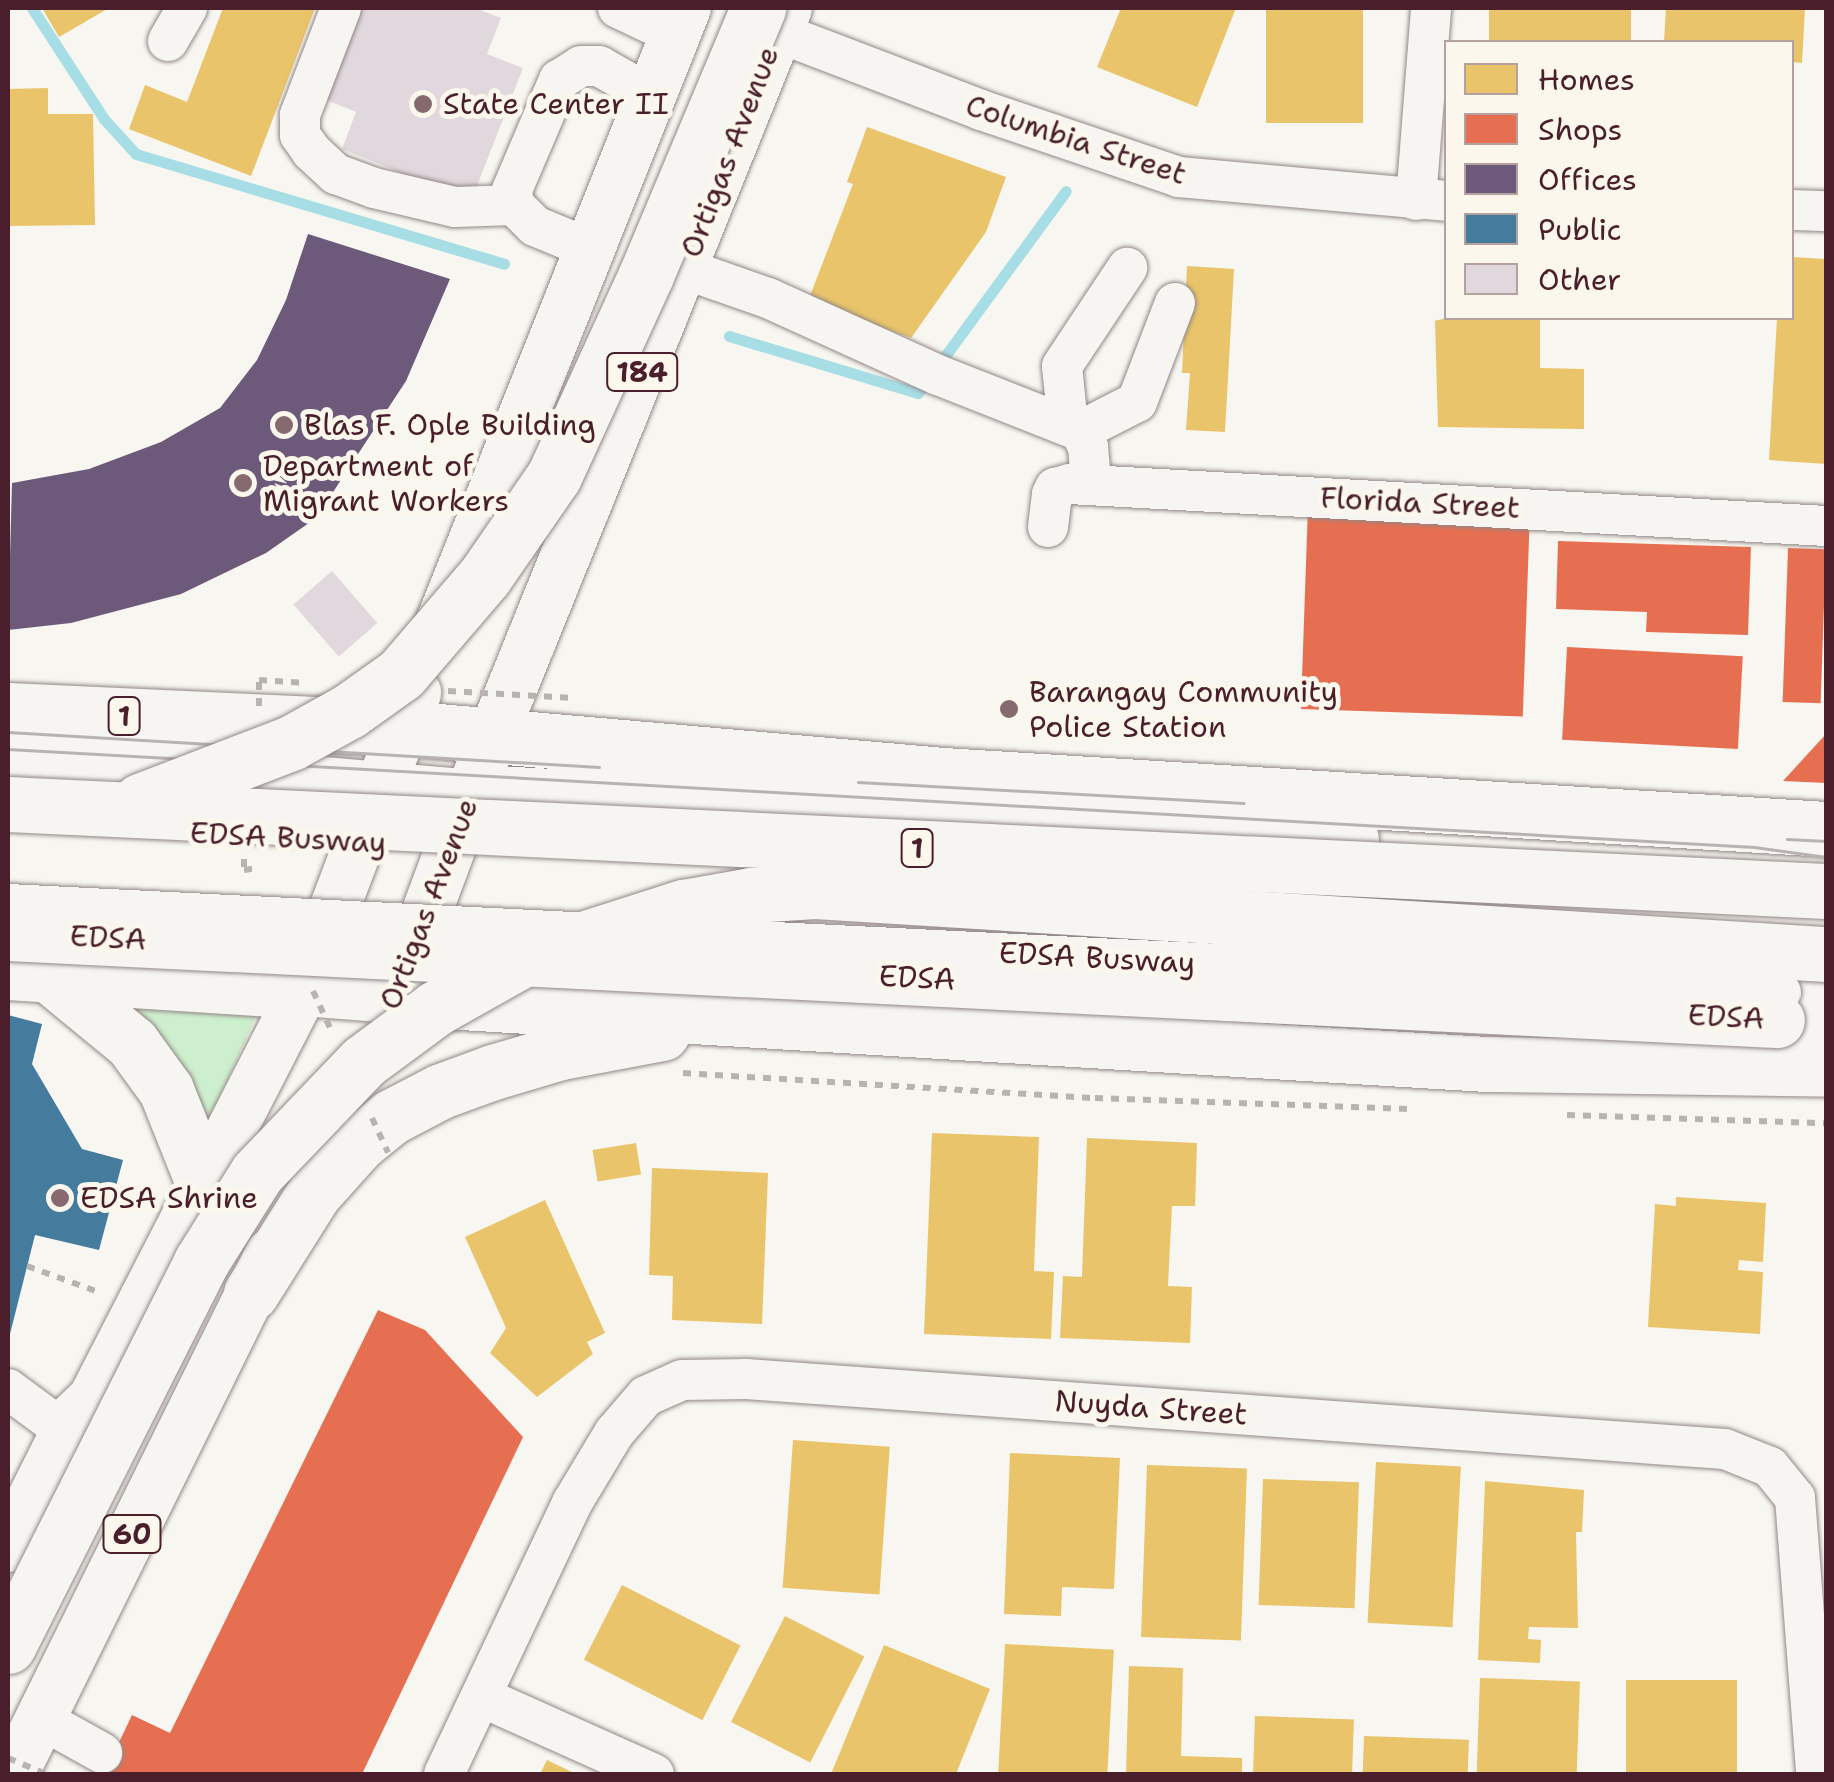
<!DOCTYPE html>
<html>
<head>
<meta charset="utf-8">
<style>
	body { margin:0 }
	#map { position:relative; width:1834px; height:1782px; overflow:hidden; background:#f8f6f0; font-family:"Shantell Sans",sans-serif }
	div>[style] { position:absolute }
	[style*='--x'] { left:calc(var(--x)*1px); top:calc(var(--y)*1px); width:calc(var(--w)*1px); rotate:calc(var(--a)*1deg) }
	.green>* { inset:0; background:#ceefcd }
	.homes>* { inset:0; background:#e9c46a; transform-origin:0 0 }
	.shops>* { inset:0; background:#e76f51; transform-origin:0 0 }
	.offices>* { inset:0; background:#6d597a }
	.public>* { inset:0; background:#457b9d }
	.stream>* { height:11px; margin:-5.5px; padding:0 5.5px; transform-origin:5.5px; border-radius:5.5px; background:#a7dee5 }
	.building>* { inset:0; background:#e1d8dd; transform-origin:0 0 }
	.path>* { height:6px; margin-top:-3px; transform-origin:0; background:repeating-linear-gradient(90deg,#b8b3b1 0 8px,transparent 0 16px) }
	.roads { filter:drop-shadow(0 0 2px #918787) drop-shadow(0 0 2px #918787) }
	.minor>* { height:40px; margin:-20px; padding:0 20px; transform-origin:20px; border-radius:20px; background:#f6f5f1 }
	.major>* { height:50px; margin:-25px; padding:0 25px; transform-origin:25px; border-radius:25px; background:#f6f5f1 }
	.highway>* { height:55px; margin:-27.5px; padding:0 27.5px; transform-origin:27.5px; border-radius:27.5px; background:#f6f5f1 }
	.tram>* { height:2.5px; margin:-1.25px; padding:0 1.25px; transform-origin:1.25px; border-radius:1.25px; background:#b8b3b1 }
	.path-bridge>* { height:6px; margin-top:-3px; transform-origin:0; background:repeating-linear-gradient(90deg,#b8b3b1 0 8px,transparent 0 16px) }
	.bridges { filter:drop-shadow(0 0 2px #918787) drop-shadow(0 0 2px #918787) }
	.minor-bridge>* { height:40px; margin:-20px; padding:0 20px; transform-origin:20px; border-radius:20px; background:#f6f5f1 }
	.highway-bridge>* { height:55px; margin:-27.5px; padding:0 27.5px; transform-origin:27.5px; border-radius:27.5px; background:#f6f5f1 }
	.dots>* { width:28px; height:28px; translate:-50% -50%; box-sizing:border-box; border:5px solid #fbf7ec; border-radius:50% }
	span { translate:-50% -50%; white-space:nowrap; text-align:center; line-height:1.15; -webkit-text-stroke:10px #fbf7ec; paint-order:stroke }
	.shield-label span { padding:2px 8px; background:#fbf7ec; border:2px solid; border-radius:8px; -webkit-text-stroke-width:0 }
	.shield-label { font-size:28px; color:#4a1f2b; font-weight:700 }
	.poi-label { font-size:30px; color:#4a1f2b }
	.left { translate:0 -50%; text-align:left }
	.street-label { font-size:30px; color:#4a1f2b }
	.frame { position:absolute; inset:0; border:10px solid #4a1f2b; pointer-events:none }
	.legend { position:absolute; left:1444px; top:40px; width:350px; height:280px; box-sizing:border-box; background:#fbf7ec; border:2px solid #b4a19f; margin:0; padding:12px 18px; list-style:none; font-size:30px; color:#4a1f2b }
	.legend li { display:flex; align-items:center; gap:20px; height:50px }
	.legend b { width:50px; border:2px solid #b4a19f }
</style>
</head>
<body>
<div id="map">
	<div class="green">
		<i style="clip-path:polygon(136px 1006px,259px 1010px,207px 1125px,151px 1028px)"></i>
	</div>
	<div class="homes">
		<i style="clip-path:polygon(42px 8px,109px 8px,59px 37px)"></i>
		<i style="clip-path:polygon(223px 8px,315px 8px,251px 176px,129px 129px,145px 85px,187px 102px)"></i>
		<i style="clip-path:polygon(1121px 8px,1236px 8px,1197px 107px,1097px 67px)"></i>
		<i style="left:1266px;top:8px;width:97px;height:115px"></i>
		<i style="left:1489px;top:8px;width:142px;height:34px"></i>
		<i style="clip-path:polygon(1666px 8px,1805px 8px,1802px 63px,1792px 62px,1792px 42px,1664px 42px)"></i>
		<i style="clip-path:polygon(48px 88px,48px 114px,93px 114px,95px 225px,8px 226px,8px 89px)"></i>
		<i style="clip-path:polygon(867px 127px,1006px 177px,986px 232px,911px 338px,808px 301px,853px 184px,847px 182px)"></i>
		<i style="clip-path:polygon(1792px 257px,1826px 259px,1826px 464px,1769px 460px,1777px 318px,1792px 318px)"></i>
		<i style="clip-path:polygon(1187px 266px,1234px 269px,1225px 432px,1186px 430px,1190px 373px,1182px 373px)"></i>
		<i style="clip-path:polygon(1446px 318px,1540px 318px,1540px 368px,1584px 369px,1584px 429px,1438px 427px,1435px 321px)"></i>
		<i style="clip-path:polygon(932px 1133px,1039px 1137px,1034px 1271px,1054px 1272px,1051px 1339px,924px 1334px)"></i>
		<i style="clip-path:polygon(1087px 1138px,1197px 1143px,1195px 1206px,1172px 1206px,1168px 1286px,1192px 1287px,1190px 1343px,1060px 1338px,1063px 1276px,1082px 1277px)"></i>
		<i style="left:636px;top:1143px;width:32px;height:44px;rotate:81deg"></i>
		<i style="clip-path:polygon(652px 1168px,768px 1173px,762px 1324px,672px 1320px,673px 1276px,649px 1275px)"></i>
		<i style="clip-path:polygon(1676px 1197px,1766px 1203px,1763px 1262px,1739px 1260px,1738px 1270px,1763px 1272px,1760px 1334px,1648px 1327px,1655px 1204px,1676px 1206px)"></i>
		<i style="clip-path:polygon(545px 1200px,605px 1333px,587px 1342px,593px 1354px,537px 1397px,490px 1353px,506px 1328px,465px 1237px)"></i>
		<i style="left:793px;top:1440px;width:97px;height:148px;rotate:4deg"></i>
		<i style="clip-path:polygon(1010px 1453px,1120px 1458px,1114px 1589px,1062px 1587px,1061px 1616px,1004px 1614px)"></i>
		<i style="left:1376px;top:1462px;width:85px;height:161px;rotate:3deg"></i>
		<i style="left:1147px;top:1465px;width:100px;height:172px;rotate:2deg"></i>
		<i style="left:1263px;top:1479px;width:96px;height:126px;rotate:2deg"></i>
		<i style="clip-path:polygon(1485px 1481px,1584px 1490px,1582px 1532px,1576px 1532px,1578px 1628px,1529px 1627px,1528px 1639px,1541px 1640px,1540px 1663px,1478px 1660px)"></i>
		<i style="left:622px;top:1585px;width:133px;height:84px;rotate:27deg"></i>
		<i style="left:785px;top:1616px;width:89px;height:119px;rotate:27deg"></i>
		<i style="left:1005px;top:1644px;width:109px;height:130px;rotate:3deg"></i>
		<i style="clip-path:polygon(884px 1645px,990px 1689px,956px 1774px,831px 1774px)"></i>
		<i style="clip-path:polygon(1129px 1666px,1183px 1668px,1181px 1756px,1242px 1758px,1242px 1774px,1126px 1774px)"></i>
		<i style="left:1480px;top:1678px;width:100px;height:96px;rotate:2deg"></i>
		<i style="left:1626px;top:1680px;width:111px;height:94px"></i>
		<i style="left:1255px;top:1716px;width:99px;height:58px;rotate:2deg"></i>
		<i style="left:1364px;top:1736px;width:105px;height:38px;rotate:2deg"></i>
		<i style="clip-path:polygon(547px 1760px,576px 1774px,540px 1774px)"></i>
	</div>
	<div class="shops">
		<i style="left:1308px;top:506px;width:222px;height:203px;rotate:2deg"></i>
		<i style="clip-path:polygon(1558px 541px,1751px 547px,1748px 635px,1646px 632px,1647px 612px,1556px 609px)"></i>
		<i style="left:1788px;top:548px;width:38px;height:154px;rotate:2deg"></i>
		<i style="left:1567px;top:647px;width:176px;height:93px;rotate:3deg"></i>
		<i style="clip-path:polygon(1826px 734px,1826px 783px,1783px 781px)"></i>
		<i style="clip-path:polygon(378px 1310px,425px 1330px,523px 1437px,362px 1774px,104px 1774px,132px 1715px,170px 1733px)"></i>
	</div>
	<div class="offices">
		<i style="clip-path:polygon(308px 234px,450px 279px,406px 381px,316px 518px,266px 553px,181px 594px,71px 623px,8px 630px,12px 483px,89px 469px,161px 442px,220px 408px,257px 360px,286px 300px)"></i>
	</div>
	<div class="public">
		<i style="clip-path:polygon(8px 1015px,42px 1024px,32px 1064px,82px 1149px,123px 1160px,99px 1250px,35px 1235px,9px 1338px)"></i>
	</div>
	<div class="stream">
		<i style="--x:32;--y:8;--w:132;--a:57"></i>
		<i style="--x:104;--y:119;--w:47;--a:47.6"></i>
		<i style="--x:136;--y:154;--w:384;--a:16.6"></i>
		<i style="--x:729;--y:336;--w:197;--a:16.8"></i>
		<i style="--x:918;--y:393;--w:250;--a:-53.8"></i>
	</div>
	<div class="building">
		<i style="clip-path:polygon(354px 8px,475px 8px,501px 18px,487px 54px,523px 68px,471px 201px,342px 149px,356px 112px,319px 97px)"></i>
		<i style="left:332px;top:571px;width:69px;height:51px;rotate:49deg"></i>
	</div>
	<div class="path">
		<i style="--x:244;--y:859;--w:11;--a:90"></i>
		<i style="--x:244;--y:870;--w:15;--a:-8"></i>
		<i style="--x:683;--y:1073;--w:413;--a:3.5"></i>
		<i style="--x:1095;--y:1098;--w:314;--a:2"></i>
		<i style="--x:1567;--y:1115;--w:259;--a:1.8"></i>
		<i style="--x:27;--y:1266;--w:79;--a:20"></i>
	</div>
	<div class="roads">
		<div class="minor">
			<i style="--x:341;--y:8;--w:115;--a:111"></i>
			<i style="--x:300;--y:115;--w:20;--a:90"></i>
			<i style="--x:300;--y:135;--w:19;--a:55"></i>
			<i style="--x:311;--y:151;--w:34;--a:43"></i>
			<i style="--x:336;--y:174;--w:40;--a:20.2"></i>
			<i style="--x:374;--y:188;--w:83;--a:13.2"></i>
			<i style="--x:455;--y:207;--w:59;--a:-1.9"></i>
			<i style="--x:618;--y:8;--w:63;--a:25.3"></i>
			<i style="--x:777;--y:32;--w:218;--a:20.9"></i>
			<i style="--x:981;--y:110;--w:209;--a:18.7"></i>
			<i style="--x:1179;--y:177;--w:268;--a:5.1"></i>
			<i style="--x:168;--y:41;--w:38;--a:-60"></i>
			<i style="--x:1416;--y:200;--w:193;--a:-85.5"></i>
			<i style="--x:1792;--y:210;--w:34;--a:2"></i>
			<i style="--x:588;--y:248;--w:57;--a:-157.5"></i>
			<i style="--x:535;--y:226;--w:30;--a:-135"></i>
			<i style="--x:514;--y:205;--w:15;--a:-98"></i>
			<i style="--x:512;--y:190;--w:120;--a:-66.9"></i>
			<i style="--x:559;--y:80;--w:26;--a:-32"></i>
			<i style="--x:581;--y:66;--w:18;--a:0"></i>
			<i style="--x:599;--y:66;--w:59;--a:29.6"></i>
			<i style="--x:685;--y:269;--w:88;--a:19.3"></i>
			<i style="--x:768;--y:298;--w:187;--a:24.4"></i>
			<i style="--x:938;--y:375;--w:153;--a:21.5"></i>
			<i style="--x:1080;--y:431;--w:18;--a:63"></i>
			<i style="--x:1088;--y:447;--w:38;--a:85"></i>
			<i style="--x:1068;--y:425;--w:59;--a:-95.8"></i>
			<i style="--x:1062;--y:366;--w:118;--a:-56.4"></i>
			<i style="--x:1080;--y:431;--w:64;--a:-27"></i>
			<i style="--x:1137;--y:402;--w:106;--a:-69"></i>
			<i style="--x:1048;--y:527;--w:33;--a:-83"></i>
			<i style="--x:1052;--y:494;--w:7;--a:-63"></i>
			<i style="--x:1055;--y:488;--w:16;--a:-15"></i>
			<i style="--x:1070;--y:484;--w:757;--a:3.18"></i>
			<i style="--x:1781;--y:992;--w:45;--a:2.5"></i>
			<i style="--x:8;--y:1389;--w:91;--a:36.5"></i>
			<i style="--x:484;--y:1698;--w:186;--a:24.1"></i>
			<i style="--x:41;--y:1719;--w:70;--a:29.1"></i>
			<i style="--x:444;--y:1774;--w:300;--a:-64.7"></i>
			<i style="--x:572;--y:1503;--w:82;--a:-59"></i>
			<i style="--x:614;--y:1433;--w:49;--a:-49.1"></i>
			<i style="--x:646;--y:1396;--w:39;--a:-24"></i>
			<i style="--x:682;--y:1380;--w:64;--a:-0.9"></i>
			<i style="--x:746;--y:1379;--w:981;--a:4.09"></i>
			<i style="--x:1725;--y:1449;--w:48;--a:21.8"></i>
			<i style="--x:1770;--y:1467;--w:40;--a:51"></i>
			<i style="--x:1795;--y:1498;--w:277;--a:85.6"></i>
		</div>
		<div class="major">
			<i style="--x:441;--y:622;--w:661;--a:-68.25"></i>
			<i style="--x:405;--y:970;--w:251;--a:-69.5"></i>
			<i style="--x:493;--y:735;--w:784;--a:-67.98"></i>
			<i style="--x:303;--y:991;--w:92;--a:4.4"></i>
			<i style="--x:8;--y:1547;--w:144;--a:-63.3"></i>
			<i style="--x:73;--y:1418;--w:28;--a:-44"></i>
			<i style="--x:93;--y:1399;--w:459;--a:-62.8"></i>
			<i style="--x:303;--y:991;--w:319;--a:-69.2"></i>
			<i style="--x:13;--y:1774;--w:580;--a:-63.7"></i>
		</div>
		<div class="highway">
			<i style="--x:8;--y:710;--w:396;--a:2.6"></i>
			<i style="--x:404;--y:728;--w:541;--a:4.98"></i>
			<i style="--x:943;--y:775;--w:885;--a:3.5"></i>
			<i style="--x:8;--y:757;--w:464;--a:4.9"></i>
			<i style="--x:470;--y:797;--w:25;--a:-9"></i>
			<i style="--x:495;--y:793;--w:857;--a:3.01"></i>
			<i style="--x:8;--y:972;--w:296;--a:3.7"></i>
			<i style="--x:48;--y:974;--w:109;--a:39.4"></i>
			<i style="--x:132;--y:1043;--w:58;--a:54.1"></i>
			<i style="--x:166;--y:1090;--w:102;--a:68.2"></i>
			<i style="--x:395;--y:998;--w:1094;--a:3.46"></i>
			<i style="--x:1487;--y:1064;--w:339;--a:0.8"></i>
			<i style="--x:1777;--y:1020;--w:49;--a:2.3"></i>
			<i style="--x:251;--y:1293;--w:118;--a:-57.8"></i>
			<i style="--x:314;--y:1193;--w:67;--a:-48"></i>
			<i style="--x:359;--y:1143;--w:41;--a:-39.1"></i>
			<i style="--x:391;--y:1117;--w:56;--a:-27.5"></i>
			<i style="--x:441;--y:1091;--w:55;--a:-20.1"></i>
			<i style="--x:493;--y:1072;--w:71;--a:-16.4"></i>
			<i style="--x:561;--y:1052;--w:103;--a:-10.7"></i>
		</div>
	</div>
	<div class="tram">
		<i style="--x:8;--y:732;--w:592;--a:3.39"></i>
		<i style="--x:8;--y:749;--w:1749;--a:3.21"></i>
		<i style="--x:1754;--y:847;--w:73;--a:7.9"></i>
		<i style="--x:858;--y:782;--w:386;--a:3.1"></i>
		<i style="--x:1787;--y:839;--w:39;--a:3"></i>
	</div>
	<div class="path-bridge">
		<i style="--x:448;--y:691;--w:125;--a:3.2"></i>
		<i style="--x:259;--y:706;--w:26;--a:-90"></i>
		<i style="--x:259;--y:680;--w:47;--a:3.7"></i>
		<i style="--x:313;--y:991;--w:43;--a:65.2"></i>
		<i style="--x:372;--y:1118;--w:38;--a:65"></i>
		<i style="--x:8;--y:1758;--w:41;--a:22.8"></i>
	</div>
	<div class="bridges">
		<div class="minor-bridge">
			<i style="--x:8;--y:904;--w:1775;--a:2.84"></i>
		</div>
		<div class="highway-bridge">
			<i style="--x:140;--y:801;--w:162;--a:-21"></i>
			<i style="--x:291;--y:743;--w:66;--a:-28.9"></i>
			<i style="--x:349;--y:711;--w:64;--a:-35.4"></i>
			<i style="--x:401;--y:674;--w:129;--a:-49.4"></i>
			<i style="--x:485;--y:576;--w:121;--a:-55.4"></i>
			<i style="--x:554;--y:476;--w:221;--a:-65.4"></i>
			<i style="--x:646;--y:275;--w:290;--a:-67.2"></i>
			<i style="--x:8;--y:804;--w:1820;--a:2.74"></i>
			<i style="--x:8;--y:933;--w:1771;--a:2.82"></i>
			<i style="--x:8;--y:1646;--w:430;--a:-63.3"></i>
			<i style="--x:201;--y:1262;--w:105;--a:-57.8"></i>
			<i style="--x:257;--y:1173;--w:153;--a:-46.3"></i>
			<i style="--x:363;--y:1062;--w:91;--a:-36.5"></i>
			<i style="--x:436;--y:1008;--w:104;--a:-29.3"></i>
			<i style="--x:527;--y:957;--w:164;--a:-17.8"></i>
			<i style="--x:683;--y:907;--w:69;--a:-10"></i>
			<i style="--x:751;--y:895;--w:64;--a:-3.6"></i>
			<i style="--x:815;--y:891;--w:1013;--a:3.57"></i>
		</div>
	</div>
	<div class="dots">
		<i style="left:423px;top:104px;background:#876a70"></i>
		<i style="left:284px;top:425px;background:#876a70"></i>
		<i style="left:243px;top:483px;background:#876a70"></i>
		<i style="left:1009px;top:709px;background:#876a70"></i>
		<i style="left:60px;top:1198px;background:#876a70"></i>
	</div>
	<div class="shield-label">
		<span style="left:642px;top:372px">184</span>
		<span style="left:124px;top:716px">1</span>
		<span style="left:917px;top:848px">1</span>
		<span style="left:132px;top:1534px">60</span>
	</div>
	<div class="poi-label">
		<span class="left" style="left:443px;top:104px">State Center II</span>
		<span class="left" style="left:304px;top:425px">Blas F. Ople Building</span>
		<span class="left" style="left:263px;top:483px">Department of<br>Migrant Workers</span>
		<span class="left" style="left:1029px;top:709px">Barangay Community<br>Police Station</span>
		<span class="left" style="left:80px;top:1198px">EDSA Shrine</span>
	</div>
	<div class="street-label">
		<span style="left:1076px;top:140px;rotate:18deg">Columbia Street</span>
		<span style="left:730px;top:152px;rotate:-69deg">Ortigas Avenue</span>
		<span style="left:1420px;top:503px;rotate:3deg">Florida Street</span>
		<span style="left:288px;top:838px;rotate:3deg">EDSA Busway</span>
		<span style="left:429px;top:904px;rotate:-69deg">Ortigas Avenue</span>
		<span style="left:108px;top:938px;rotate:3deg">EDSA</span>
		<span style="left:1097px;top:958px;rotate:3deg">EDSA Busway</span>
		<span style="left:917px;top:978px;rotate:3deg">EDSA</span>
		<span style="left:1726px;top:1017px;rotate:3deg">EDSA</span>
		<span style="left:1151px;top:1408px;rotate:4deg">Nuyda Street</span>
	</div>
	<div class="frame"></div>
	<ul class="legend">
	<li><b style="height:28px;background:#e9c46a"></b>Homes</li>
	<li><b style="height:28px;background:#e76f51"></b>Shops</li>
	<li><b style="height:28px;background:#6d597a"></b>Offices</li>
	<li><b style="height:28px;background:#457b9d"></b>Public</li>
	<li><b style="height:28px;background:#e1d8dd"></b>Other</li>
	</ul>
</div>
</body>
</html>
